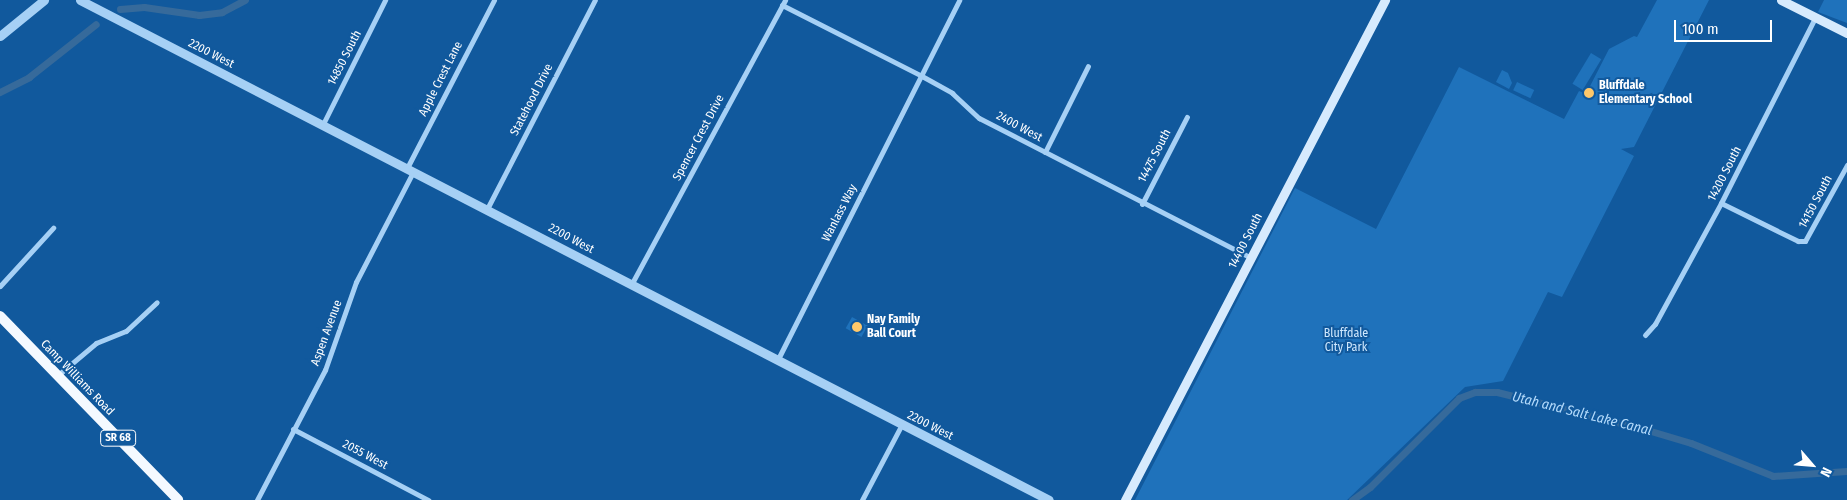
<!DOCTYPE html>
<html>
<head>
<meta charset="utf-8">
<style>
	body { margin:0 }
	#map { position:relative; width:1847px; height:500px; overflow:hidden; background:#11599d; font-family:"Fira Sans Condensed",sans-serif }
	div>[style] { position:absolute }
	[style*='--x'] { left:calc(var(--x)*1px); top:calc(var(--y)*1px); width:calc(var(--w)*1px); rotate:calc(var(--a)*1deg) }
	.green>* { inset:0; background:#1f72bb; transform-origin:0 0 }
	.canal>* { height:7px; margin:-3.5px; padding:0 3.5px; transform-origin:3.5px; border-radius:3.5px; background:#366a9b }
	.minor>* { height:5px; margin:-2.5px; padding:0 2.5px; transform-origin:2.5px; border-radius:2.5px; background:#a6d0f5 }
	.tertiary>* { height:9px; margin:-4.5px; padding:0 4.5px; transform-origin:4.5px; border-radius:4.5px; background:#a6d0f5 }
	.secondary>* { height:9px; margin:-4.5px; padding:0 4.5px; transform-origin:4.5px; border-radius:4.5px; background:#d6eafd }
	.primary>* { height:10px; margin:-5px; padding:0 5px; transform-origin:5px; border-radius:5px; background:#f4f9ff }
	.dots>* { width:14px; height:14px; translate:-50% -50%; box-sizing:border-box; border:2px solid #11599d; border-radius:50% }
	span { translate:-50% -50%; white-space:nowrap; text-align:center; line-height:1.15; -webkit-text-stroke:4px #11599d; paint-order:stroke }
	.shield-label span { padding:1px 4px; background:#11599d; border:1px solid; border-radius:4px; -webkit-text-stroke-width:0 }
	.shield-label { font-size:11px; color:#fff; font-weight:700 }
	.street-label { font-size:12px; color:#fff }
	.poi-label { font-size:12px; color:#fff; font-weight:700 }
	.left { translate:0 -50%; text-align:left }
	.park-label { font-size:12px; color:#cfe8fe }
	.water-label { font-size:14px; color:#b3dafb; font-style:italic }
	.north { position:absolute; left:1787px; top:440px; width:50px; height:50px; -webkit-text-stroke:4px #11599d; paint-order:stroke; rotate:117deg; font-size:14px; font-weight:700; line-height:20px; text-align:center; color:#fff }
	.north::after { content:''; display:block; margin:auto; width:18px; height:22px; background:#fff; clip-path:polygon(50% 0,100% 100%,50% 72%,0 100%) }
	.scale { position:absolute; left:1674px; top:20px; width:98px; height:22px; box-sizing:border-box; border:2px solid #fff; border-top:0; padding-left:6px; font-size:15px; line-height:18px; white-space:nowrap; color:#fff; -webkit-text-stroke:4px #11599d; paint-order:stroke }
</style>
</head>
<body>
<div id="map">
	<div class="green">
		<i style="clip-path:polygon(1657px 0,1709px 0,1634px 147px,1621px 149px,1634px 156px,1562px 297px,1548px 292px,1503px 381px,1465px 387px,1347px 500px,1135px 500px,1295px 188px,1376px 229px,1459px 67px,1564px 119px,1579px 91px,1586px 94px,1609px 49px,1634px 36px,1637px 37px)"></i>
		<i style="clip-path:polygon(1824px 0,1847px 0,1847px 23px,1818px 12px)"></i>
		<i style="left:1591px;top:53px;width:12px;height:36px;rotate:31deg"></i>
		<i style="clip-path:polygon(1502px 70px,1508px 73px,1512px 83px,1509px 89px,1496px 82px)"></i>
		<i style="left:1517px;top:82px;width:19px;height:9px;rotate:25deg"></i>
		<i style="left:852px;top:317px;width:18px;height:13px;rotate:29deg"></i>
	</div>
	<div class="canal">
		<i style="--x:120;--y:9;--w:24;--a:-5"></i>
		<i style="--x:144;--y:7;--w:56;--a:8.3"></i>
		<i style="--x:199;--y:15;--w:23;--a:-7"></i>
		<i style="--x:222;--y:12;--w:26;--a:-28"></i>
		<i style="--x:0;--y:92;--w:33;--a:-27"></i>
		<i style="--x:29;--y:77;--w:85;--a:-38.3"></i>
		<i style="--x:1352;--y:500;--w:22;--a:-36"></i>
		<i style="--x:1370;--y:487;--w:126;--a:-45"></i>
		<i style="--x:1459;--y:398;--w:17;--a:-21"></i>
		<i style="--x:1475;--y:392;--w:22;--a:0"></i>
		<i style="--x:1497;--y:392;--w:152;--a:14.1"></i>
		<i style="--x:1644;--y:429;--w:49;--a:16.6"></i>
		<i style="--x:1691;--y:443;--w:88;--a:21.9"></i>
		<i style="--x:1773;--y:476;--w:74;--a:-3.9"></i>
	</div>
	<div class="minor">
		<i style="--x:782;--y:5;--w:155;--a:26.9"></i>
		<i style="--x:920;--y:75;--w:37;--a:29"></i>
		<i style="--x:952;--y:93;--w:37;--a:43"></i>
		<i style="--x:979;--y:118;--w:306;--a:27.2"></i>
		<i style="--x:322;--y:126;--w:141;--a:-63.4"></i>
		<i style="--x:1045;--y:152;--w:96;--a:-63.4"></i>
		<i style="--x:407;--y:168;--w:189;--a:-62.6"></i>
		<i style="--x:1721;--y:203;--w:86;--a:26.3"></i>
		<i style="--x:1798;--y:241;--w:7;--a:0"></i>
		<i style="--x:1805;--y:241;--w:87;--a:-61.1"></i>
		<i style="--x:1142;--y:204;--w:98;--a:-62.7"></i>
		<i style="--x:487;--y:209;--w:235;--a:-62.7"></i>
		<i style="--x:631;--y:285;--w:324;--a:-61.6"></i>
		<i style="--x:0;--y:286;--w:79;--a:-47.6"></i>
		<i style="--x:1645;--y:335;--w:15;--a:-48"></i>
		<i style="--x:1655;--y:324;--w:138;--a:-61.4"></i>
		<i style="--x:1721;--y:203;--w:208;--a:-63.1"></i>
		<i style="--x:778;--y:359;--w:402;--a:-63.2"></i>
		<i style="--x:58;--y:375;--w:50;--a:-40.1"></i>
		<i style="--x:96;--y:343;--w:32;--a:-22"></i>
		<i style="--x:126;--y:331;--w:42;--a:-43.1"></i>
		<i style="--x:293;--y:429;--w:153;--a:27.7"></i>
		<i style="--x:257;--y:500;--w:147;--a:-62.4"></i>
		<i style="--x:325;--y:370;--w:93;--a:-70.6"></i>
		<i style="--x:356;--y:282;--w:124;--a:-62.6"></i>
		<i style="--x:862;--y:500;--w:84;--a:-62.2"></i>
	</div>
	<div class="tertiary">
		<i style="--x:80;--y:0;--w:1090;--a:27.29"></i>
		<i style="--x:0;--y:36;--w:57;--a:-39.3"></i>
	</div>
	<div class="secondary">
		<i style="--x:1781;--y:0;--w:74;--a:26.6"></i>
		<i style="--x:1125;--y:500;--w:564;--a:-62.53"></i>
	</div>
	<div class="primary">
		<i style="--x:0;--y:316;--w:256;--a:45.9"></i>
	</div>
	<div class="dots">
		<i style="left:1589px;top:93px;background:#ffc86a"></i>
		<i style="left:857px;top:327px;background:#ffc86a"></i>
	</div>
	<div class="shield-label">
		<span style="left:118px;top:438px">SR 68</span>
	</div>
	<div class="street-label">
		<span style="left:211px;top:54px;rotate:27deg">2200 West</span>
		<span style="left:345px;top:58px;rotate:-63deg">14850 South</span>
		<span style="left:441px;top:79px;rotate:-63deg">Apple Crest Lane</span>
		<span style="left:532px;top:100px;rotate:-63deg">Statehood Drive</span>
		<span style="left:1019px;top:127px;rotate:28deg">2400 West</span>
		<span style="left:699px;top:138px;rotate:-62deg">Spencer Crest Drive</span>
		<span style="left:1155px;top:156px;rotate:-63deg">14475 South</span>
		<span style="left:1725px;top:174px;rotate:-63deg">14200 South</span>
		<span style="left:1816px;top:202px;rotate:-62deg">14150 South</span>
		<span style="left:840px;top:213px;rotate:-63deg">Wanlass Way</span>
		<span style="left:571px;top:239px;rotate:28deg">2200 West</span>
		<span style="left:1246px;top:241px;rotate:-63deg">14400 South</span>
		<span style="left:327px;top:333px;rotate:-70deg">Aspen Avenue</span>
		<span style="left:77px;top:378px;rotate:46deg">Camp Williams Road</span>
		<span style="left:930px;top:426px;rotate:27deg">2200 West</span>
		<span style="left:365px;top:455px;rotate:28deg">2055 West</span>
	</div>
	<div class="poi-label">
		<span class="left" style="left:1599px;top:93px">Bluffdale<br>Elementary School</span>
		<span class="left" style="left:867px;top:327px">Nay Family<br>Ball Court</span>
	</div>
	<div class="park-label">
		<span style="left:1346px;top:341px">Bluffdale<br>City Park</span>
	</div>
	<div class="water-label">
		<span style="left:1582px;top:414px;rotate:14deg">Utah and Salt Lake Canal</span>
	</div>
	<div class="north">N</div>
	<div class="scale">100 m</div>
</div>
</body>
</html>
